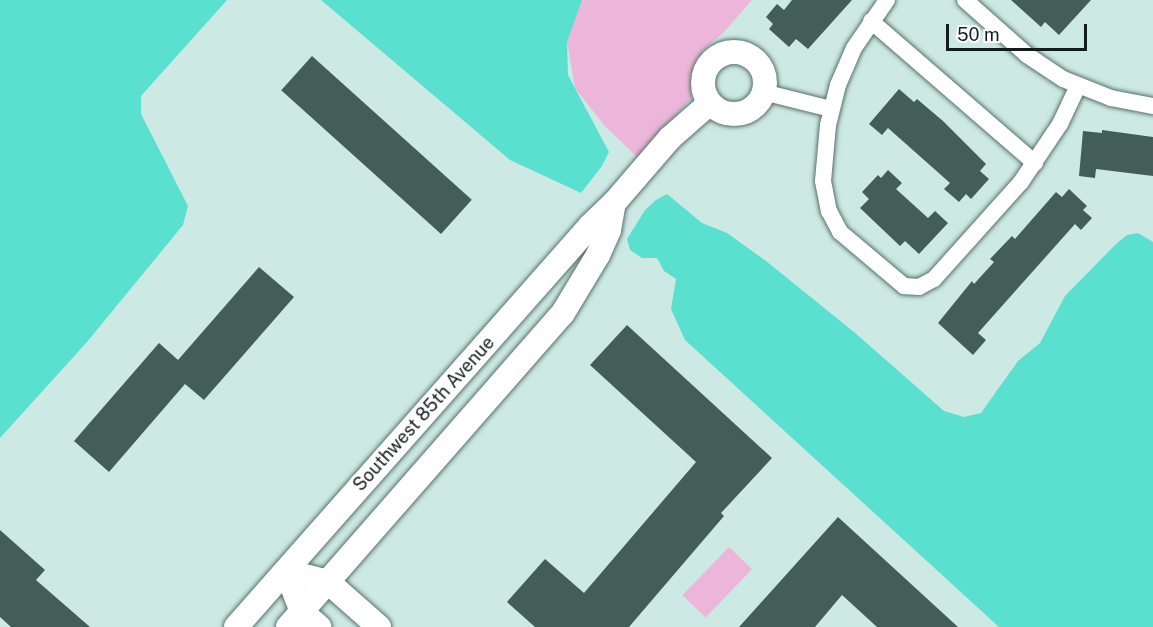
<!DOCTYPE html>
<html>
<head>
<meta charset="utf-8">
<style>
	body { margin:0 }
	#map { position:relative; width:1153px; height:627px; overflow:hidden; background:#cde9e4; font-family:"Public Sans",sans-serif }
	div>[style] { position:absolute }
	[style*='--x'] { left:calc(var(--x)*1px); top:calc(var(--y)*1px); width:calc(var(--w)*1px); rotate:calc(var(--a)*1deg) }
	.green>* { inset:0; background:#ebb6da; transform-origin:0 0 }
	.water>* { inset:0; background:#5ae0cf }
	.building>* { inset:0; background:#445d59; transform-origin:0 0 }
	.roads { filter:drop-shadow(0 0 2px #58716c) drop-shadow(0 0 2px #58716c) }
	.street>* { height:16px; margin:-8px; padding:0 8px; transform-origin:8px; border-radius:8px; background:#fff }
	.secondary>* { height:24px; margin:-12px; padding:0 12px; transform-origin:12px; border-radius:12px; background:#fff }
	.secondary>.ring { margin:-12px; padding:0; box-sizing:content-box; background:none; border:24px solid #fff; border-radius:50% }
	span { translate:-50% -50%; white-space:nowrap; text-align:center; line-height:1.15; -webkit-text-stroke:6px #fff; paint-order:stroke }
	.street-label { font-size:18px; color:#121d1b }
	.scale { position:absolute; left:946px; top:24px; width:141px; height:27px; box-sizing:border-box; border:3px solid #121d1b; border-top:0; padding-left:8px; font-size:18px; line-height:21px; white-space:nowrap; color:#121d1b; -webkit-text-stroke:4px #fff; paint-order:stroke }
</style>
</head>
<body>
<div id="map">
	<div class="green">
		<i style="clip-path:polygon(580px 0,752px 0,723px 33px,703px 50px,693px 71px,691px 98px,638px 158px,604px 125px,575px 88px,567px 42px)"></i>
		<i style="left:729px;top:547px;width:32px;height:67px;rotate:44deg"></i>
	</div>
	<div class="water">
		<i style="clip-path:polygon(0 0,227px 0,141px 96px,141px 114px,188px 206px,183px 225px,87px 342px,0 438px)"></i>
		<i style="clip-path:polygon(321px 0,582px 0,567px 42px,568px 75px,609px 152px,602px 166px,581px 193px,510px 160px)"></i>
		<i style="clip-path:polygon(667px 194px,702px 223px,727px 233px,766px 261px,854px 332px,944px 411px,964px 417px,981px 413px,1018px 361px,1040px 343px,1065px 296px,1116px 244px,1127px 235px,1138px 233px,1153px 242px,1153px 627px,999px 627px,685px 340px,671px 309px,676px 279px,664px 271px,657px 258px,642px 258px,630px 250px,627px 239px,645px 210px,656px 200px)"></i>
	</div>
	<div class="building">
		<i style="clip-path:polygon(792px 0,852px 0,808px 49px,796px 39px,789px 47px,769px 29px,773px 24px,766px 17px,777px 4px,784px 10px)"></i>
		<i style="clip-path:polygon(1011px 0,1091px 0,1059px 35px,1045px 22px,1041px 27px)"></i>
		<i style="left:312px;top:56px;width:215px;height:46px;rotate:42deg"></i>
		<i style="clip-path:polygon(899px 89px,914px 102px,917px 99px,943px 121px,986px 164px,980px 171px,989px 179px,971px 199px,966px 194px,959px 202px,944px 189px,950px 183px,888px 128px,882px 135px,869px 124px)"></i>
		<i style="clip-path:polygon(1102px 130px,1153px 137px,1153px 176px,1096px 169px,1095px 178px,1079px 176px,1083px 131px,1102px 133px)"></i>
		<i style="clip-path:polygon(888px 170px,902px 183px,896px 189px,928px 218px,935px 211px,948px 223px,919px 254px,905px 241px,900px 246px,860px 208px,869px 199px,862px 192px,878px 175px,881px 178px)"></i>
		<i style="clip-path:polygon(1069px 189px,1087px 206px,1083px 210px,1092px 218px,1081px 230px,1075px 224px,978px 333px,986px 340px,973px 355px,938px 323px,972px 281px,974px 284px,994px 262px,990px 259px,1012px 236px,1015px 239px,1056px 192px,1062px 197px)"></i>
		<i style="clip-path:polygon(259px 267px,294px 297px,204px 400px,185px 384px,109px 472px,74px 441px,159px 343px,178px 360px)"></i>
		<i style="clip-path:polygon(627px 325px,772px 458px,721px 513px,724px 516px,629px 627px,535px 627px,507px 602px,545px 559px,584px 593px,696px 462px,590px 365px)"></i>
		<i style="clip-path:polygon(838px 517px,958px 627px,877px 627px,842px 595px,815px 627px,739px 627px)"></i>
		<i style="clip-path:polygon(0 530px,45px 570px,36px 580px,90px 627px,11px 627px,0 617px)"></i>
	</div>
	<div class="roads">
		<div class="street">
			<i style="--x:887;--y:0;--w:58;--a:124.5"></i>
			<i style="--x:854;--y:48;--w:40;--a:113.4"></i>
			<i style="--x:838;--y:85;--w:41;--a:104"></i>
			<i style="--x:828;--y:125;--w:56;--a:95.1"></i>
			<i style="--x:823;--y:181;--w:31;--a:79"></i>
			<i style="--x:829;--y:211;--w:24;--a:62"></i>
			<i style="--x:840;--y:232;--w:84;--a:40.2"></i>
			<i style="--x:904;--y:286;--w:15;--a:4"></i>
			<i style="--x:919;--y:287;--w:17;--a:-28"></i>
			<i style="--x:934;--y:279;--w:130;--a:-48.1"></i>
			<i style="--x:1021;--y:182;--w:70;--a:-56.1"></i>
			<i style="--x:1060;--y:124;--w:42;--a:-64.7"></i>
			<i style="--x:965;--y:0;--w:83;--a:41.6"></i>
			<i style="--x:1027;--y:55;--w:43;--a:33.7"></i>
			<i style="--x:1063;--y:79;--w:52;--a:21.6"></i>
			<i style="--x:1111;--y:98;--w:43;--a:10.8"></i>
			<i style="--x:871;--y:21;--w:217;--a:40.9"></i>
			<i style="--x:763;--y:92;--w:70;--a:14"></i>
		</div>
		<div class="secondary">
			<i class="ring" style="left:703px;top:52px;width:38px;height:38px"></i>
			<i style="--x:286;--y:571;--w:43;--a:14.7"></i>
			<i style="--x:328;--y:582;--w:68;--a:41.4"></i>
			<i style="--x:286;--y:571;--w:44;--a:68.7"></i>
			<i style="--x:302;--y:612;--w:23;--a:41"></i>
			<i style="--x:236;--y:627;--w:535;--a:-48.56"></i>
			<i style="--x:590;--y:226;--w:33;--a:-44"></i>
			<i style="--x:614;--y:203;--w:86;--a:-49.3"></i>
			<i style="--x:670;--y:138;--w:53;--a:-41.2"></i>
			<i style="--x:288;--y:627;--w:417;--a:-48.8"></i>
			<i style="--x:563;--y:313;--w:68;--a:-58.9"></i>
			<i style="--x:598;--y:255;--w:27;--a:-66"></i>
			<i style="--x:609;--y:230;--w:27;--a:-80"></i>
		</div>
	</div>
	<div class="street-label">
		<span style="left:424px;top:414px;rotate:-48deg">Southwest 85th Avenue</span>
	</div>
	<div class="scale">50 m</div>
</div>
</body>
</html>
